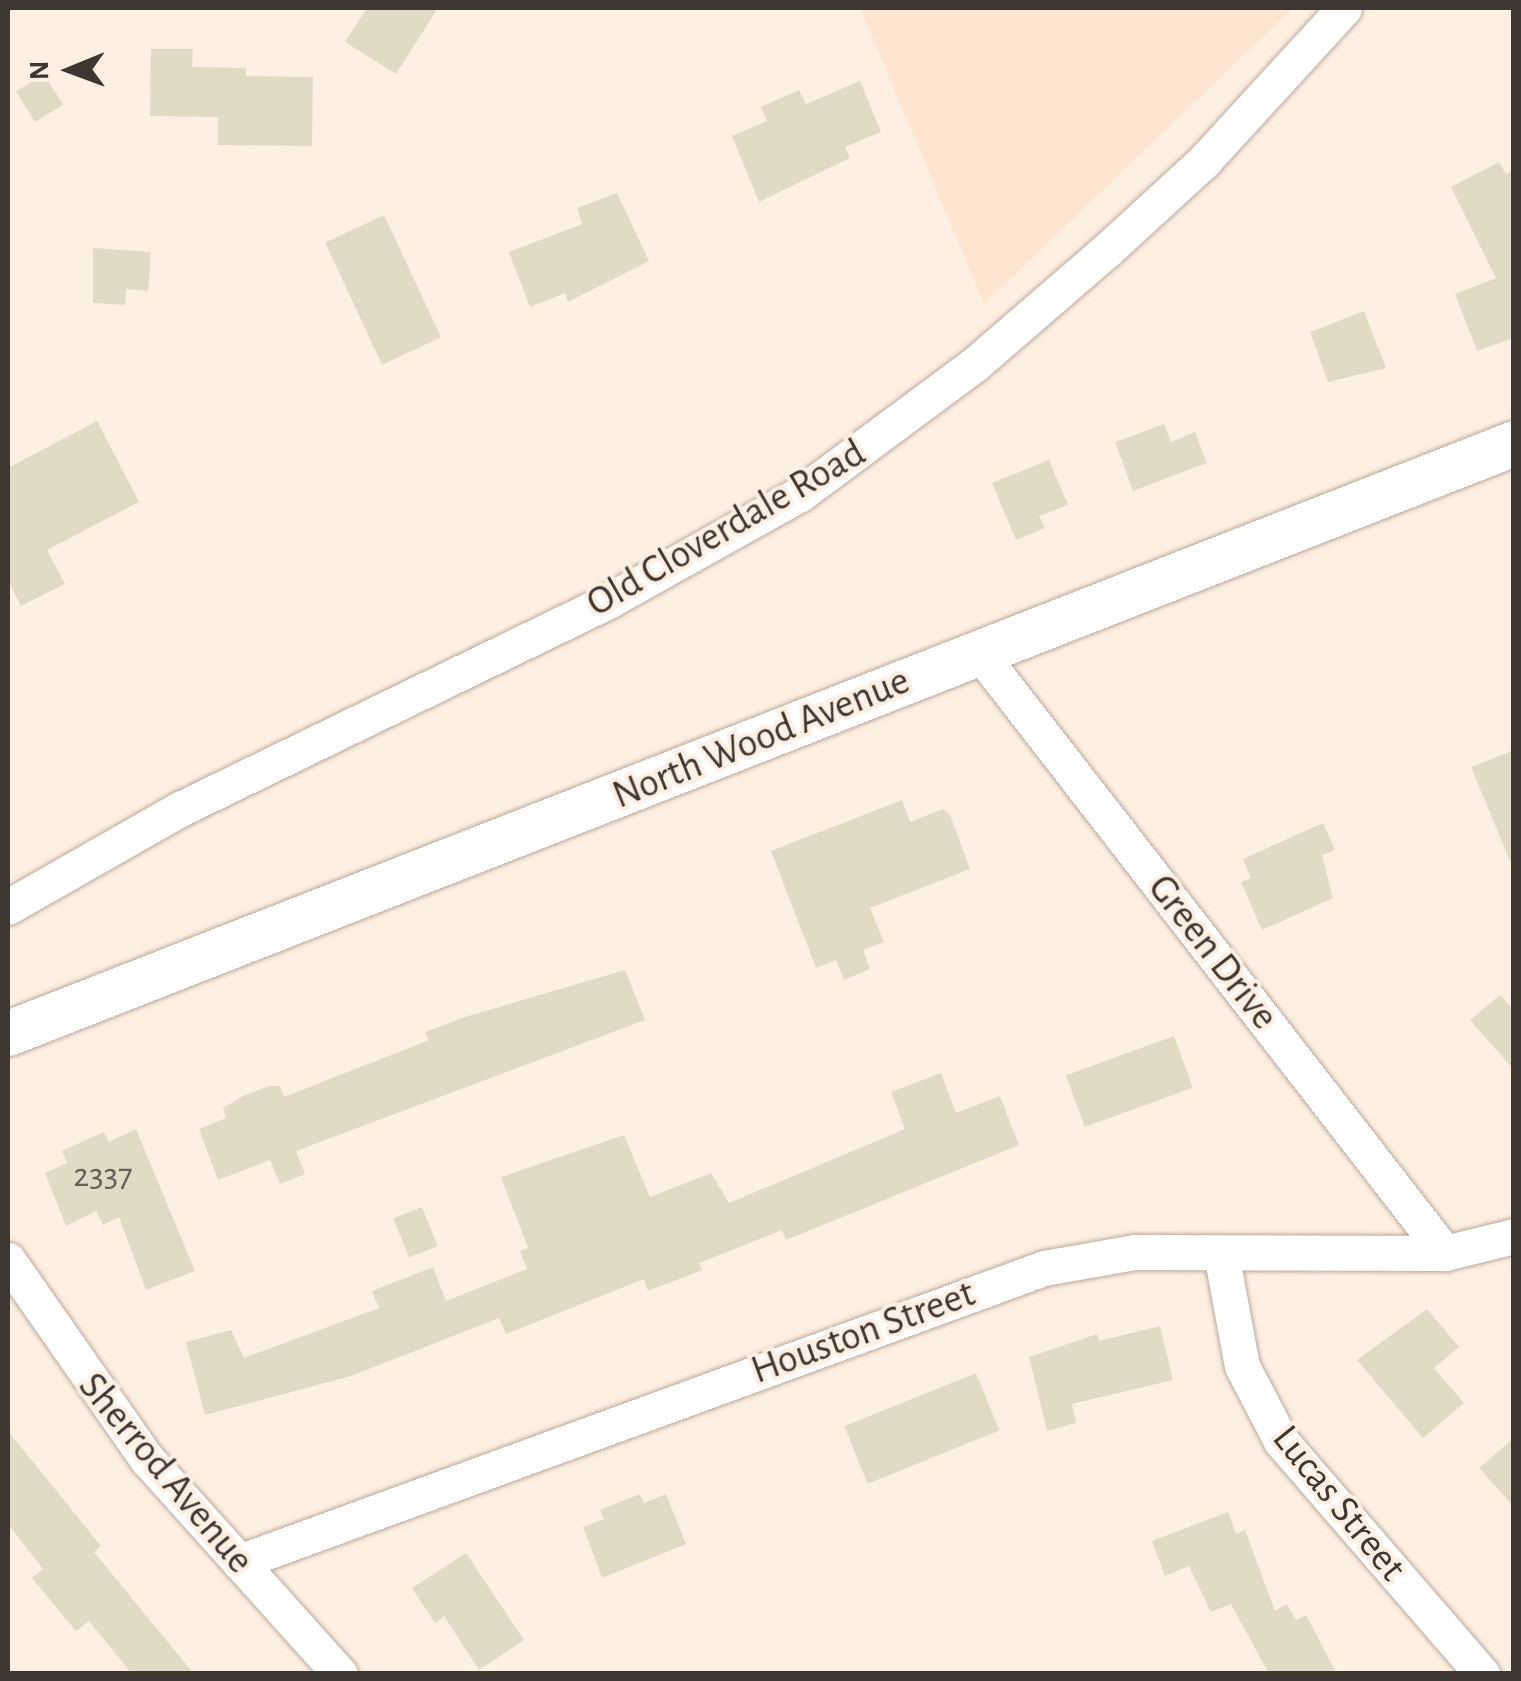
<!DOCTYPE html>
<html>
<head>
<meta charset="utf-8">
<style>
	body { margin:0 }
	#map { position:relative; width:1521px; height:1681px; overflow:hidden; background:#feefe3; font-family:"Alegreya Sans",sans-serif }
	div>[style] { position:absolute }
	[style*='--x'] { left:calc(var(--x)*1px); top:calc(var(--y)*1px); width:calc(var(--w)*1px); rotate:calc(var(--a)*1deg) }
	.built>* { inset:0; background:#fee5d1 }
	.building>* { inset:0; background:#e1dbc6; transform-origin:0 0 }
	.roads { filter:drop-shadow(0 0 2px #baa99a) drop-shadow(0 0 2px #baa99a) }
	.minor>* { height:35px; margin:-17.5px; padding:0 17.5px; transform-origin:17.5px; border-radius:17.5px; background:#fff }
	.major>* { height:45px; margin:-22.5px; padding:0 22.5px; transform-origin:22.5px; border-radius:22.5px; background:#fff }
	span { translate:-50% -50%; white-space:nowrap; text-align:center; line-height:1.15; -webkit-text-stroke:8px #feefe3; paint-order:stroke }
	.number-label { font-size:35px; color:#675f56 }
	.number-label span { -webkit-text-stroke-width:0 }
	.street-label { font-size:40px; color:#3e3630 }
	.frame { position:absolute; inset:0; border:10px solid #3e3630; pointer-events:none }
	.north { position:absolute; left:20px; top:20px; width:100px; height:100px; -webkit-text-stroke:8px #feefe3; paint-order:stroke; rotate:269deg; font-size:28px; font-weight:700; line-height:40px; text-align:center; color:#3e3630 }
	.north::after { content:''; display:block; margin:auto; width:35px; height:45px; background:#3e3630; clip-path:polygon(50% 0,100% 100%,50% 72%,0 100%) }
</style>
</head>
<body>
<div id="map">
	<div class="built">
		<i style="clip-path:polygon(860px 8px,1293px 8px,984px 304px)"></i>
	</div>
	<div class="building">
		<i style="clip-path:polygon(367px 8px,438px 8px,396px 74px,345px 42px)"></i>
		<i style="clip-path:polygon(151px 49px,193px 49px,192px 67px,246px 68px,246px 76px,313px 77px,312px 146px,218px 145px,218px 117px,150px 116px)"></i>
		<i style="left:44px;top:74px;width:36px;height:33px;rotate:58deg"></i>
		<i style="clip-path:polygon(860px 81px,881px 132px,845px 147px,850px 158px,759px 202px,732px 136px,767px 121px,761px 107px,799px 90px,806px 104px)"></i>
		<i style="clip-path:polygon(1499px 162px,1506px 174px,1514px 170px,1514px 338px,1477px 351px,1455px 294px,1496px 278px,1451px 187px)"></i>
		<i style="clip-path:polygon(617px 193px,649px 261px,568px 302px,565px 293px,530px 307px,509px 252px,582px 224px,577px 208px)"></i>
		<i style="left:384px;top:215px;width:135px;height:65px;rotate:65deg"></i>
		<i style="clip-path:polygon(93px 248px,151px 252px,148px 291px,126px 289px,125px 305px,93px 303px)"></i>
		<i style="clip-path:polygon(1364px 311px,1386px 368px,1328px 382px,1310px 332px)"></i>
		<i style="clip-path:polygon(97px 421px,139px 502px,47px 550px,65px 584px,21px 606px,8px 580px,8px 468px)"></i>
		<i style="clip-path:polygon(1164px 424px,1171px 442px,1195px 432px,1207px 463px,1133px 491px,1115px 442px)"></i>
		<i style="clip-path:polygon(1049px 460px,1068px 505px,1039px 516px,1045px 528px,1016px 540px,992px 483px)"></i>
		<i style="clip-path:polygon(1514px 750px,1514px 868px,1513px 868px,1471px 767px)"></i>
		<i style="clip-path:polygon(902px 800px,910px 822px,943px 809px,950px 815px,970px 869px,870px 908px,884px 942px,863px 950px,870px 969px,844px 980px,836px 960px,816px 968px,771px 851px)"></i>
		<i style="clip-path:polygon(1323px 823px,1335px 850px,1322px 855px,1333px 898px,1262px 930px,1241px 882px,1251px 878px,1243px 859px)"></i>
		<i style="clip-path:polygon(625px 970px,645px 1020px,296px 1151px,305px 1174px,280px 1184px,270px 1160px,218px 1180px,199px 1129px,226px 1118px,223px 1108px,245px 1095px,269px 1086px,280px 1086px,284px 1097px,429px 1040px,425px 1032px,465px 1017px)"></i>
		<i style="clip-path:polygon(1500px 995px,1514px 1010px,1514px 1070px,1470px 1020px)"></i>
		<i style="left:1174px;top:1036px;width:55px;height:115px;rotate:70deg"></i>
		<i style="clip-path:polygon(941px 1073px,956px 1113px,1000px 1096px,1019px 1145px,786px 1240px,782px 1230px,699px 1263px,702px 1270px,648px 1291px,644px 1279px,506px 1334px,499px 1318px,351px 1376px,205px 1415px,186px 1342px,231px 1330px,244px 1358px,379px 1308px,372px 1291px,433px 1267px,446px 1301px,527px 1269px,520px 1251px,528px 1248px,501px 1177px,624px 1135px,650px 1197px,711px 1173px,729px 1203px,905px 1129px,891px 1092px)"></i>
		<i style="clip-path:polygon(136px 1129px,195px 1271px,146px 1290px,119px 1217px,103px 1225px,96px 1211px,66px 1226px,45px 1173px,67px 1163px,62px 1151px,104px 1132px,109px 1142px)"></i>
		<i style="left:422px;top:1207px;width:42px;height:31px;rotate:68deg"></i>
		<i style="clip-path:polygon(1427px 1309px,1459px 1347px,1434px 1368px,1464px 1403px,1423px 1438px,1357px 1360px)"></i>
		<i style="clip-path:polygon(1160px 1326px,1173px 1380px,1072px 1404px,1076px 1423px,1047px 1431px,1029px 1357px,1097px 1334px,1099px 1341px)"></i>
		<i style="left:976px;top:1373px;width:62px;height:142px;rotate:68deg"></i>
		<i style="clip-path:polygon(8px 1431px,101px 1546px,94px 1552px,194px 1674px,132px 1674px,89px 1621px,76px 1631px,32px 1578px,43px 1569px,8px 1524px)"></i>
		<i style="clip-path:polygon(1514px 1438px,1514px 1507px,1479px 1468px)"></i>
		<i style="clip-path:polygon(640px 1494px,644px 1503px,666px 1494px,686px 1544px,602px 1578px,583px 1527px,604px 1519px,600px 1510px)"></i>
		<i style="clip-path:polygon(1228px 1512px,1236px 1534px,1245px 1530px,1275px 1611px,1287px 1604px,1296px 1620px,1306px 1615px,1337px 1674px,1269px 1674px,1231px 1604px,1211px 1612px,1189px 1566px,1165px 1576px,1152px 1541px)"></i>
		<i style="clip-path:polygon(466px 1553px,524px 1640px,479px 1670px,444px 1616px,435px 1623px,412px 1588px)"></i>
	</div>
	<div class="roads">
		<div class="minor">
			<i style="--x:978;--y:651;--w:762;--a:52.2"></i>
			<i style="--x:8;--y:907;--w:198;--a:-29.7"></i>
			<i style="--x:180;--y:809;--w:478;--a:-25.9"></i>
			<i style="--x:610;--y:600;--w:218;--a:-29.2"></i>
			<i style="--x:800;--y:494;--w:218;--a:-36.6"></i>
			<i style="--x:975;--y:364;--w:174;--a:-40.8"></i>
			<i style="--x:1107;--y:250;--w:132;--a:-42.5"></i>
			<i style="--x:1204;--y:161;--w:207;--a:-47.5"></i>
			<i style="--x:1221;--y:1253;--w:115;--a:79.5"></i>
			<i style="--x:1242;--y:1366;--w:85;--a:62.5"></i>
			<i style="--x:1281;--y:1441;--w:308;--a:49.2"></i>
			<i style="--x:8;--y:1260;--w:243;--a:55.1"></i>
			<i style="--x:147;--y:1459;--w:289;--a:48.1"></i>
			<i style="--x:239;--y:1562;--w:857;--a:-20.06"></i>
			<i style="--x:1044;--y:1268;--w:92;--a:-10"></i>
			<i style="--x:1135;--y:1252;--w:310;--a:0.2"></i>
			<i style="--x:1445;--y:1253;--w:71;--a:-13.8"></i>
		</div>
		<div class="major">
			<i style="--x:8;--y:1033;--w:1617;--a:-21.39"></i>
		</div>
	</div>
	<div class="number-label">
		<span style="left:103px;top:1176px">2337</span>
	</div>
	<div class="street-label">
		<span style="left:726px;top:528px;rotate:-30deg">Old Cloverdale Road</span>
		<span style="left:761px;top:738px;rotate:-22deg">North Wood Avenue</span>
		<span style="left:1213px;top:952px;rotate:52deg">Green Drive</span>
		<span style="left:863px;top:1332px;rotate:-20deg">Houston Street</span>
		<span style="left:166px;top:1473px;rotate:50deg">Sherrod Avenue</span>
		<span style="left:1339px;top:1503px;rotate:51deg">Lucas Street</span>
	</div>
	<div class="frame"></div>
	<div class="north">N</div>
</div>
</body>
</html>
